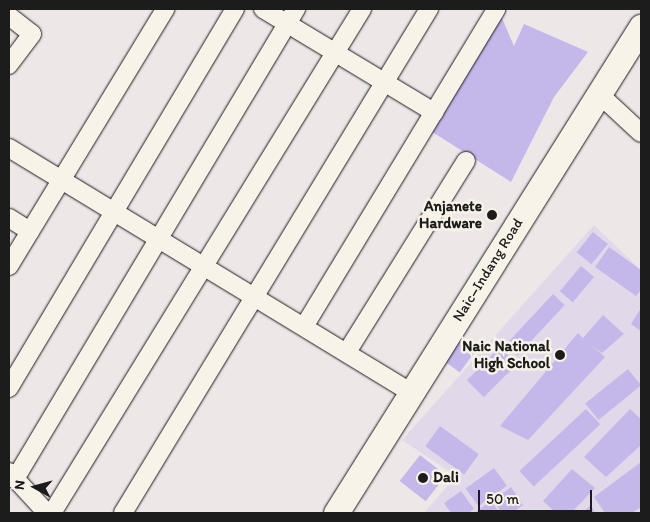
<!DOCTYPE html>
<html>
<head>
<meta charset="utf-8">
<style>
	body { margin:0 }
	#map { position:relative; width:650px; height:522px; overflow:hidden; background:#ede7e8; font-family:Itim,sans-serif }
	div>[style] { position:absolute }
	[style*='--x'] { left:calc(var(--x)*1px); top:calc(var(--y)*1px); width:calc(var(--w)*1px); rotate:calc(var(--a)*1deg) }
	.built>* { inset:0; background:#e1d9e9 }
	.building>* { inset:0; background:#c4b8ea; transform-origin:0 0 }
	.roads { filter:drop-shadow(0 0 1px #1c1c1c) drop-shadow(0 0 1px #1c1c1c) }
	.street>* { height:18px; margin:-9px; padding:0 9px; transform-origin:9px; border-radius:9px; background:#f7f3e8 }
	.secondary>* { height:25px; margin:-12.5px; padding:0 12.5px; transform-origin:12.5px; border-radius:12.5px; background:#f7f3e8 }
	.dots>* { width:14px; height:14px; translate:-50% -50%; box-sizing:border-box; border:2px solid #f7f3e8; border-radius:50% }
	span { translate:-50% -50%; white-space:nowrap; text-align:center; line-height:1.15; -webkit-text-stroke:5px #f7f3e8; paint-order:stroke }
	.poi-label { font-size:15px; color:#1c1c1c; font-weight:700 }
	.right { translate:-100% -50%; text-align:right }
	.left { translate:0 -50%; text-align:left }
	.street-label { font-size:15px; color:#1c1c1c }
	.frame { position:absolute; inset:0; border:10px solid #1c1c1c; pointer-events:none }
	.north { position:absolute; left:10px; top:462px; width:50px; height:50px; -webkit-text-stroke:4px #f7f3e8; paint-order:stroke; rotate:277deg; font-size:14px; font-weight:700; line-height:20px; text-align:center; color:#1c1c1c }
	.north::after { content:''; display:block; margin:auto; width:18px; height:22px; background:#1c1c1c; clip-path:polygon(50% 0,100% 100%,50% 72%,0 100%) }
	.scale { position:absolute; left:478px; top:490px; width:114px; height:22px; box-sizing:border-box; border:2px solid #1c1c1c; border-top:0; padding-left:6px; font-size:15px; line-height:18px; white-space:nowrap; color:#1c1c1c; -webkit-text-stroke:4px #f7f3e8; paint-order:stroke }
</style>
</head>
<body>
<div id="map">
	<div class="built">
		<i style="clip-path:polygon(594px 225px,641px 270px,641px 513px,424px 513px,456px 476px,402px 440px)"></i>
	</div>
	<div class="building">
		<i style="clip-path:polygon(498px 9px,514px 46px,524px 24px,588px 52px,554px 97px,511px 182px,426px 128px)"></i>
		<i style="left:593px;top:232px;width:19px;height:26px;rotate:39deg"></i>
		<i style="clip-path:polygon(609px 247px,641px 270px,641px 290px,636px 296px,595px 267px)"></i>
		<i style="left:581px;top:266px;width:17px;height:33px;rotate:40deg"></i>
		<i style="left:553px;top:294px;width:16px;height:69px;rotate:43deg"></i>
		<i style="clip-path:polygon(641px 308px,641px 331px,631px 324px)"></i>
		<i style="clip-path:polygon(603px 315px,624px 334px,602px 353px,592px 346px,605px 357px,528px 440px,500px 426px,578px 333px,583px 338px)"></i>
		<i style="left:459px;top:336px;width:22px;height:29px;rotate:36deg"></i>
		<i style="left:500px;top:347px;width:24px;height:47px;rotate:45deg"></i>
		<i style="left:628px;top:369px;width:21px;height:55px;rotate:51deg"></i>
		<i style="left:586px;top:409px;width:21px;height:91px;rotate:47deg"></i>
		<i style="clip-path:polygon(630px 409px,641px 419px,641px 445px,606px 477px,584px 457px)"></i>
		<i style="left:440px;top:426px;width:48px;height:25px;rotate:36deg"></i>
		<i style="left:420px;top:455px;width:33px;height:33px;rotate:38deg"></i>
		<i style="clip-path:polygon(641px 462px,641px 507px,632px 513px,605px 513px,594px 497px)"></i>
		<i style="left:494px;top:468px;width:22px;height:35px;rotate:54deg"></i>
		<i style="clip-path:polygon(572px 469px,595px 488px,571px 513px,556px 513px,543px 501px)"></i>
		<i style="clip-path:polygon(511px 487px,523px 505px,512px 513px,502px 513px,493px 500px)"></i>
		<i style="clip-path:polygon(461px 491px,474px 509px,468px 513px,451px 513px,444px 503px)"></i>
		<i style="clip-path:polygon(491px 501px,500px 513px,474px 513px)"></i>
		<i style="clip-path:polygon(591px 505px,595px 513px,582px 513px)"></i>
	</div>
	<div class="roads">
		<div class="street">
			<i style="--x:263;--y:9;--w:200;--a:31.1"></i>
			<i style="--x:9;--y:16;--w:29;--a:38"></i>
			<i style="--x:32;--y:34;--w:39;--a:127"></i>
			<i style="--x:599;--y:94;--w:57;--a:42.9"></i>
			<i style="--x:9;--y:148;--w:472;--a:31.3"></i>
			<i style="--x:9;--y:218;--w:25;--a:32"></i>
			<i style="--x:9;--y:266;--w:301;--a:-58.7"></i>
			<i style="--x:305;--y:325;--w:369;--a:-58.8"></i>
			<i style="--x:347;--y:352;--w:225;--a:-58.1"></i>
			<i style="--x:9;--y:388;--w:441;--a:-59.2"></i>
			<i style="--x:9;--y:472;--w:56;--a:47.2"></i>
			<i style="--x:15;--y:479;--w:548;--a:-59.13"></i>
			<i style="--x:52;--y:513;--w:592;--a:-58.41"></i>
			<i style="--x:123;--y:513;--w:590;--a:-58.74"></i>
		</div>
		<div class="secondary">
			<i style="--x:336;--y:513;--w:574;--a:-57.89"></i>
		</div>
	</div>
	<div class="dots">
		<i style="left:492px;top:215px;background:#1c1c1c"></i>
		<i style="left:560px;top:355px;background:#1c1c1c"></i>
		<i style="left:423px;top:478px;background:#1c1c1c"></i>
	</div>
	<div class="poi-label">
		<span class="right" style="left:482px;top:215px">Anjanete<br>Hardware</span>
		<span class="right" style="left:550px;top:355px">Naic National<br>High School</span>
		<span class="left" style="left:433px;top:478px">Dali</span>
	</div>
	<div class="street-label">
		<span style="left:488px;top:270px;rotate:-58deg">Naic–Indang Road</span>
	</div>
	<div class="frame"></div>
	<div class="north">N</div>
	<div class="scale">50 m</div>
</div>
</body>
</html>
